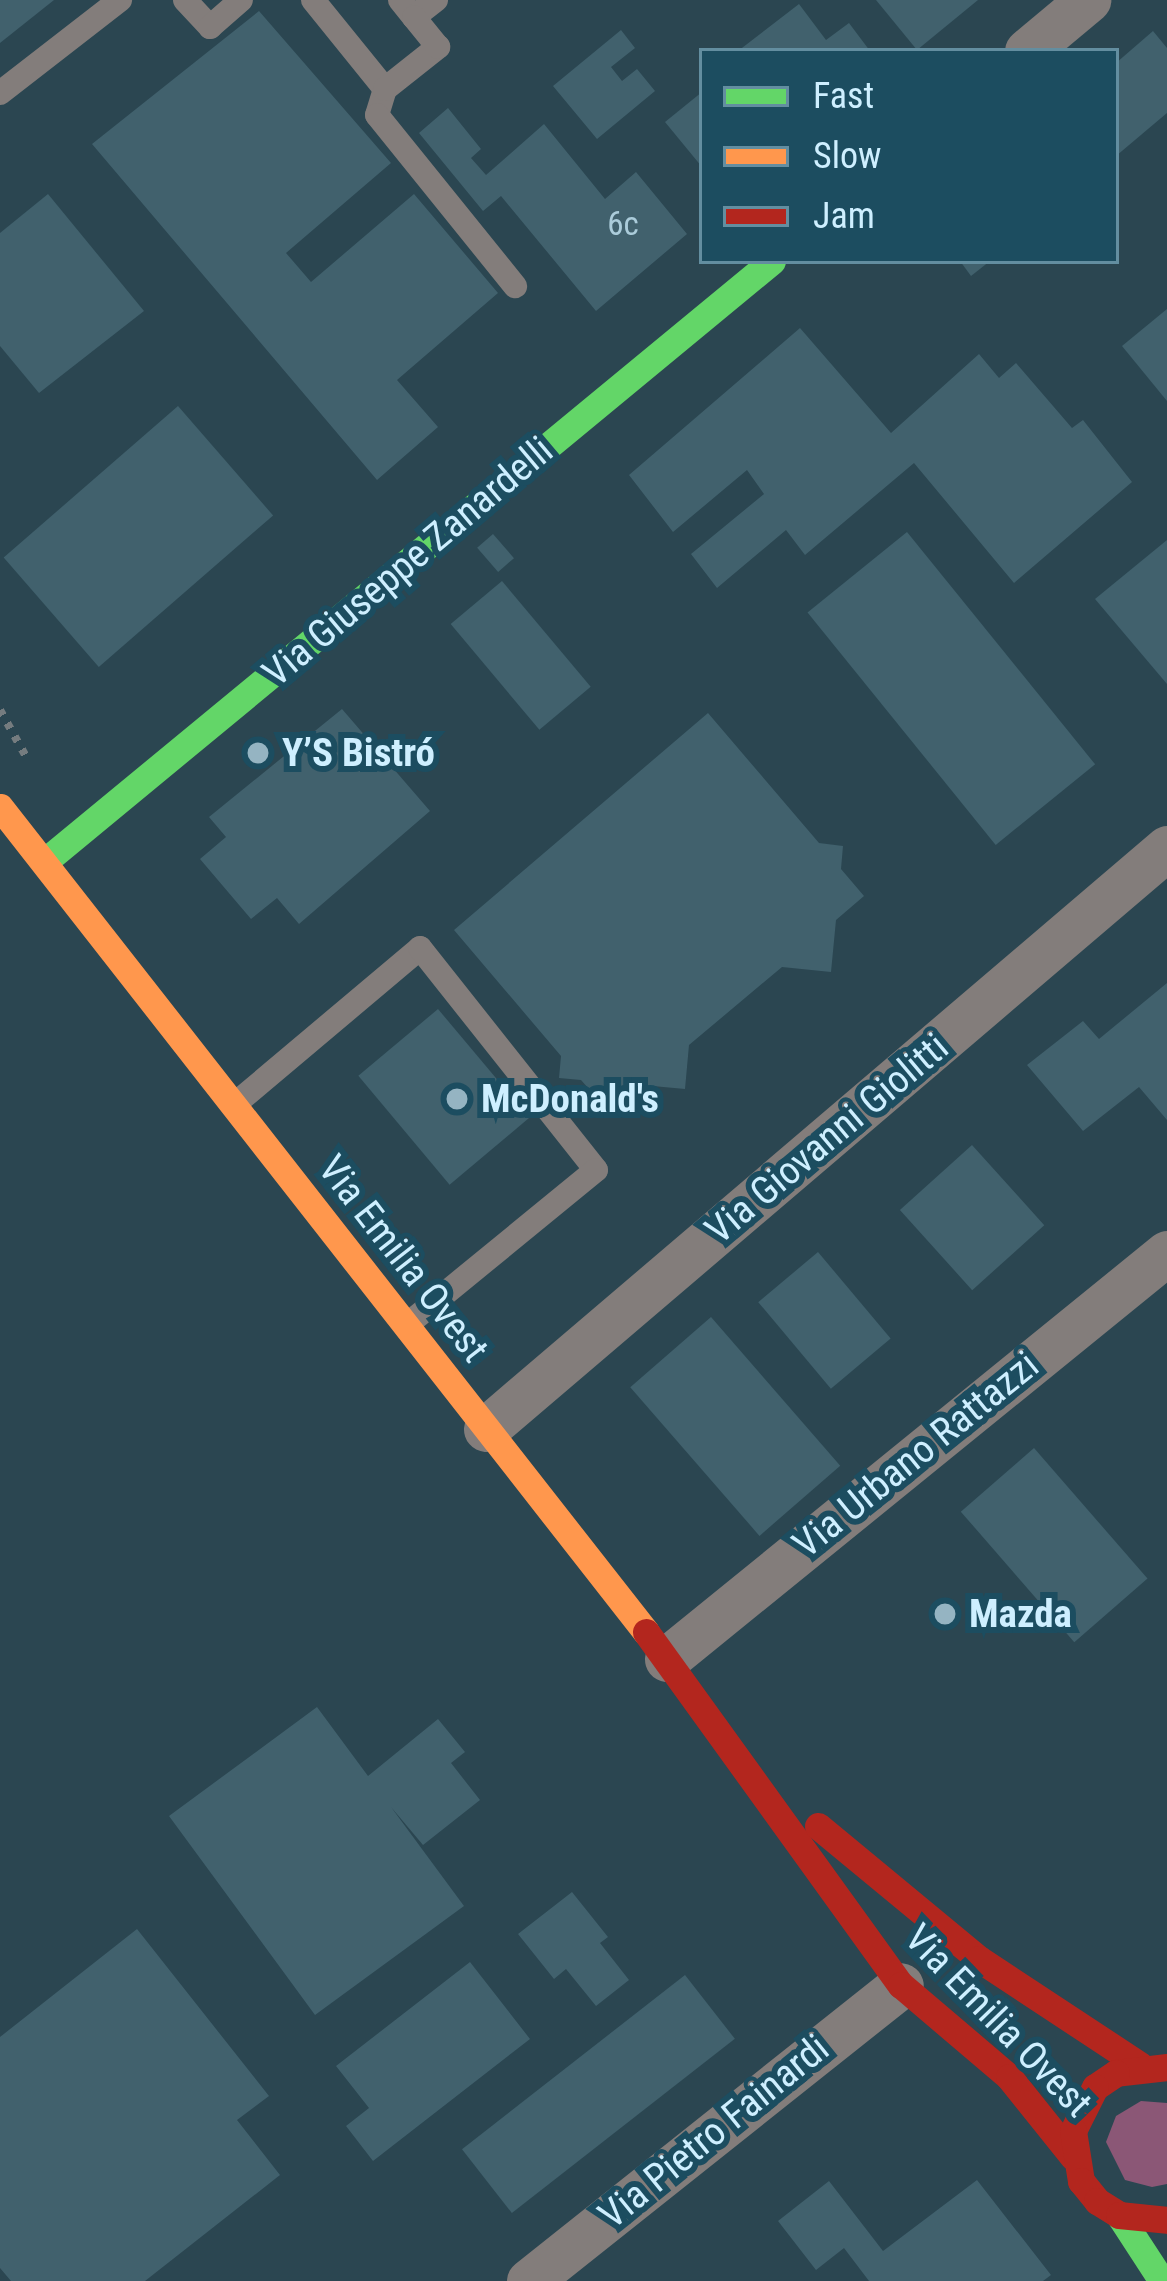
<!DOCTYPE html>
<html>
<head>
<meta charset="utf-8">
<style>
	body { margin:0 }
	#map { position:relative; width:1167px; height:2281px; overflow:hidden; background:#2b4651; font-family:"Roboto Condensed",sans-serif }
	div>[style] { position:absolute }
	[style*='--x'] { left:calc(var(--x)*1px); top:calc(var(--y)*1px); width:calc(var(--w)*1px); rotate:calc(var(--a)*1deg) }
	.green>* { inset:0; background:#8b5776 }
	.building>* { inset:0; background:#41616d; transform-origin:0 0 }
	.path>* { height:8px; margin-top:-4px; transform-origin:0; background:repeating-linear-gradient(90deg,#757c7f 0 6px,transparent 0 15px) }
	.lane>* { height:24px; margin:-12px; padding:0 12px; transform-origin:12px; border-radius:12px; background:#837d7b }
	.street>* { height:45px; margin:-22.5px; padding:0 22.5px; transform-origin:22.5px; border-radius:22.5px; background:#837d7b }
	.fast>* { height:27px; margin:-13.5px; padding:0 13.5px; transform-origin:13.5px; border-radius:13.5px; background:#63d668 }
	.slow>* { height:27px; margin:-13.5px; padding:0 13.5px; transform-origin:13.5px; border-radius:13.5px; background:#ff974d }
	.jam>* { height:27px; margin:-13.5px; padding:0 13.5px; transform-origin:13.5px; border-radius:13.5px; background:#b3261e }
	.dots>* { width:33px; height:33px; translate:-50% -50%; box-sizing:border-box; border:6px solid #1c4d60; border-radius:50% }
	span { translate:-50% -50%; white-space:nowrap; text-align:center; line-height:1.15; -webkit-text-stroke:12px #1c4d60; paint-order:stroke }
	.number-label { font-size:33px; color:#abccda }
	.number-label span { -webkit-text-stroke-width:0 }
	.street-label { font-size:39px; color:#ceefff }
	.poi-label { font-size:39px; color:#ceefff; font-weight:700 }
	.left { translate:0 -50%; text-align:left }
	.legend { position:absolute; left:699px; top:48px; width:420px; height:216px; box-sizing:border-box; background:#1c4d60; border:3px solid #638ea0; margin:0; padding:15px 21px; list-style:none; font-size:36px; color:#ceefff }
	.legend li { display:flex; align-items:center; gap:24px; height:60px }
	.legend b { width:60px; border:3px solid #638ea0 }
</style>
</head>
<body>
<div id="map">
	<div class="green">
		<i style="clip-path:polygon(1141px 2101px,1167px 2103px,1167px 2184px,1152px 2187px,1125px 2180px,1106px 2142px,1116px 2116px)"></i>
	</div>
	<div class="building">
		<i style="clip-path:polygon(0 0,54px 0,0 43px)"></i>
		<i style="clip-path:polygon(876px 0,978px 0,917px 50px)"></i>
		<i style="clip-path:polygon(799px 4px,826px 40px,849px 23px,870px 51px,738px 51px)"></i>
		<i style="clip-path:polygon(259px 11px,391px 163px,286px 253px,311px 282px,414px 194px,498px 293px,397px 380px,438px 427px,377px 480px,92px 144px)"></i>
		<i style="clip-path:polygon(621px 30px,635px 48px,611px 67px,622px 81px,637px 69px,655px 91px,597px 139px,553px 86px)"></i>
		<i style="clip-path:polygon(1153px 31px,1167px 48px,1167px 113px,1116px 156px,1116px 63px)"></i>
		<i style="clip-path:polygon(702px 92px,702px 167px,665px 122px)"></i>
		<i style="clip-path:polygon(448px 108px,481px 149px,471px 158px,486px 175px,544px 124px,605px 199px,636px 172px,687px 234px,596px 311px,501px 196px,483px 211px,419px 133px)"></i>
		<i style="clip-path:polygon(48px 194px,144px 311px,39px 393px,0 346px,0 233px)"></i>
		<i style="clip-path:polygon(960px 261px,990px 261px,971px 276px)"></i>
		<i style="clip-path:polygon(1167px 309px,1167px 401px,1122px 346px)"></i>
		<i style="clip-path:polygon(800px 328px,891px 433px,979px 354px,999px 378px,1016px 363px,1072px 428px,1083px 420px,1132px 482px,1014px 583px,914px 463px,805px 555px,786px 530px,717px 588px,691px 554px,764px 494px,747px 470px,673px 532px,629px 475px)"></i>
		<i style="left:178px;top:406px;width:145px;height:231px;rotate:49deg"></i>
		<i style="left:907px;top:532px;width:299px;height:128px;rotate:51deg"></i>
		<i style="left:493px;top:534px;width:32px;height:21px;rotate:49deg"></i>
		<i style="clip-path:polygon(1167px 540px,1167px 684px,1095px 599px)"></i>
		<i style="left:502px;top:581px;width:138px;height:67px;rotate:50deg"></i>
		<i style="clip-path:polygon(342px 709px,430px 811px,299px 924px,277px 898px,251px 919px,200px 859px,226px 837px,209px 817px)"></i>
		<i style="clip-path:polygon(708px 713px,819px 843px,843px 846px,841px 869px,864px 896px,836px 920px,831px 972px,782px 967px,689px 1045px,685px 1089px,642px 1085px,610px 1113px,581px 1080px,559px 1078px,561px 1056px,454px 930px)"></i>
		<i style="clip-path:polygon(1167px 983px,1167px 1120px,1139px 1087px,1083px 1131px,1027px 1065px,1083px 1021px,1099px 1039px)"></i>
		<i style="left:438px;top:1009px;width:142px;height:104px;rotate:50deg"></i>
		<i style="left:972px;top:1145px;width:108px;height:97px;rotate:48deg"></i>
		<i style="left:818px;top:1252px;width:113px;height:78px;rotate:50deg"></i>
		<i style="left:711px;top:1317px;width:197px;height:107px;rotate:49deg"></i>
		<i style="left:1034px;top:1448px;width:173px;height:97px;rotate:49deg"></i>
		<i style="clip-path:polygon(317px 1707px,368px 1776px,438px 1719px,465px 1752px,451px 1763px,480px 1800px,423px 1845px,391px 1807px,464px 1906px,315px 2015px,169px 1816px)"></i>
		<i style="clip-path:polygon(572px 1892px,608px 1937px,600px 1943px,629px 1980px,596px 2006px,566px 1969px,554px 1979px,518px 1934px)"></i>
		<i style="clip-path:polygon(137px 1929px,269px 2096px,237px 2120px,280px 2175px,145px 2281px,11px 2281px,0 2268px,0 2037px)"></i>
		<i style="clip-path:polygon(470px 1962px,530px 2039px,373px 2161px,346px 2126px,369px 2108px,336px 2066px)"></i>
		<i style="left:685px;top:1975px;width:81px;height:283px;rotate:52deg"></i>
		<i style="clip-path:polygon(977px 2180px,1051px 2275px,1043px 2281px,869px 2281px,844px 2248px,816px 2270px,778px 2221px,829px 2181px,883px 2251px)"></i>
	</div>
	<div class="path">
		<i style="--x:0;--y:710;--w:57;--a:60.8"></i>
	</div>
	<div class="lane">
		<i style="--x:185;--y:0;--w:37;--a:47"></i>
		<i style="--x:210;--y:27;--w:41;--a:-41.1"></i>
		<i style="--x:313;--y:0;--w:114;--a:51"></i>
		<i style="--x:385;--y:89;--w:27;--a:107"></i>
		<i style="--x:377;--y:115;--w:220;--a:51.1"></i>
		<i style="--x:400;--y:0;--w:22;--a:51"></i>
		<i style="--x:414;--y:17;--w:28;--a:-38"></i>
		<i style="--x:385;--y:89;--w:68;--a:-38.4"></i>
		<i style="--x:438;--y:47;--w:38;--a:-129"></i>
		<i style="--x:0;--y:93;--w:152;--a:-37.8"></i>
		<i style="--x:235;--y:1104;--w:242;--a:-40.1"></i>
		<i style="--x:420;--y:948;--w:283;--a:51.6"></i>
		<i style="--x:596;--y:1170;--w:243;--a:140.7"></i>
	</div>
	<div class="street">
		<i style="--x:1027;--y:51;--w:80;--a:-39.9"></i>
		<i style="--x:486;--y:1429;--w:895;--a:-40.47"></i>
		<i style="--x:667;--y:1659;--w:644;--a:-39.08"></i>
		<i style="--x:529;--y:2281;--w:475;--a:-38.5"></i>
	</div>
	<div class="fast">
		<i style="--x:44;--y:862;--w:944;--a:-39.54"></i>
		<i style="--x:1119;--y:2215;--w:79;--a:56.9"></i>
	</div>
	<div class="slow">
		<i style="--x:0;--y:807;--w:1048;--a:51.94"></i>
	</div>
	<div class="jam">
		<i style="--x:646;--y:1632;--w:435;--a:54.2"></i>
		<i style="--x:901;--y:1985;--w:142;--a:40.4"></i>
		<i style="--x:1009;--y:2077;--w:102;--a:51.3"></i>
		<i style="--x:818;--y:1826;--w:209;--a:39.6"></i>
		<i style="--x:979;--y:1959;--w:193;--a:33.4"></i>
		<i style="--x:1167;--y:2067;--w:51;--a:173.3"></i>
		<i style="--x:1116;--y:2073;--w:25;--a:146"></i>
		<i style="--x:1095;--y:2087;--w:49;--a:116.6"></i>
		<i style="--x:1073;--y:2131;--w:51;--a:80.9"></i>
		<i style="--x:1081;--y:2181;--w:26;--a:51"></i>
		<i style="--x:1097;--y:2201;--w:26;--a:32"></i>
		<i style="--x:1119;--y:2215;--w:48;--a:5.9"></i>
	</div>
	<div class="dots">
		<i style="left:258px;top:753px;background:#95b4c2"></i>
		<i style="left:457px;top:1099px;background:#95b4c2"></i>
		<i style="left:945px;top:1614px;background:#95b4c2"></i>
	</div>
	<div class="number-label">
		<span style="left:623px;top:224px">6c</span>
	</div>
	<div class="street-label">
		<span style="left:408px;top:562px;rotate:-40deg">Via Giuseppe Zanardelli</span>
		<span style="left:827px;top:1139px;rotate:-40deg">Via Giovanni Giolitti</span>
		<span style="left:403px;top:1259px;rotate:52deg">Via Emilia Ovest</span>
		<span style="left:916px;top:1455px;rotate:-39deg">Via Urbano Rattazzi</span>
		<span style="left:998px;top:2021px;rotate:46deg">Via Emilia Ovest</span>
		<span style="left:714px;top:2132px;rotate:-39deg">Via Pietro Fainardi</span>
	</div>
	<div class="poi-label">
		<span class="left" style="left:282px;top:753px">Y’S Bistró</span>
		<span class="left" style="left:481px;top:1099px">McDonald's</span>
		<span class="left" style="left:969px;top:1614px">Mazda</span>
	</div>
	<ul class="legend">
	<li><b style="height:15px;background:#63d668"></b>Fast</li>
	<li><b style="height:15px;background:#ff974d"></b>Slow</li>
	<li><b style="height:15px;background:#b3261e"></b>Jam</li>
	</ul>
</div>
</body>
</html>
